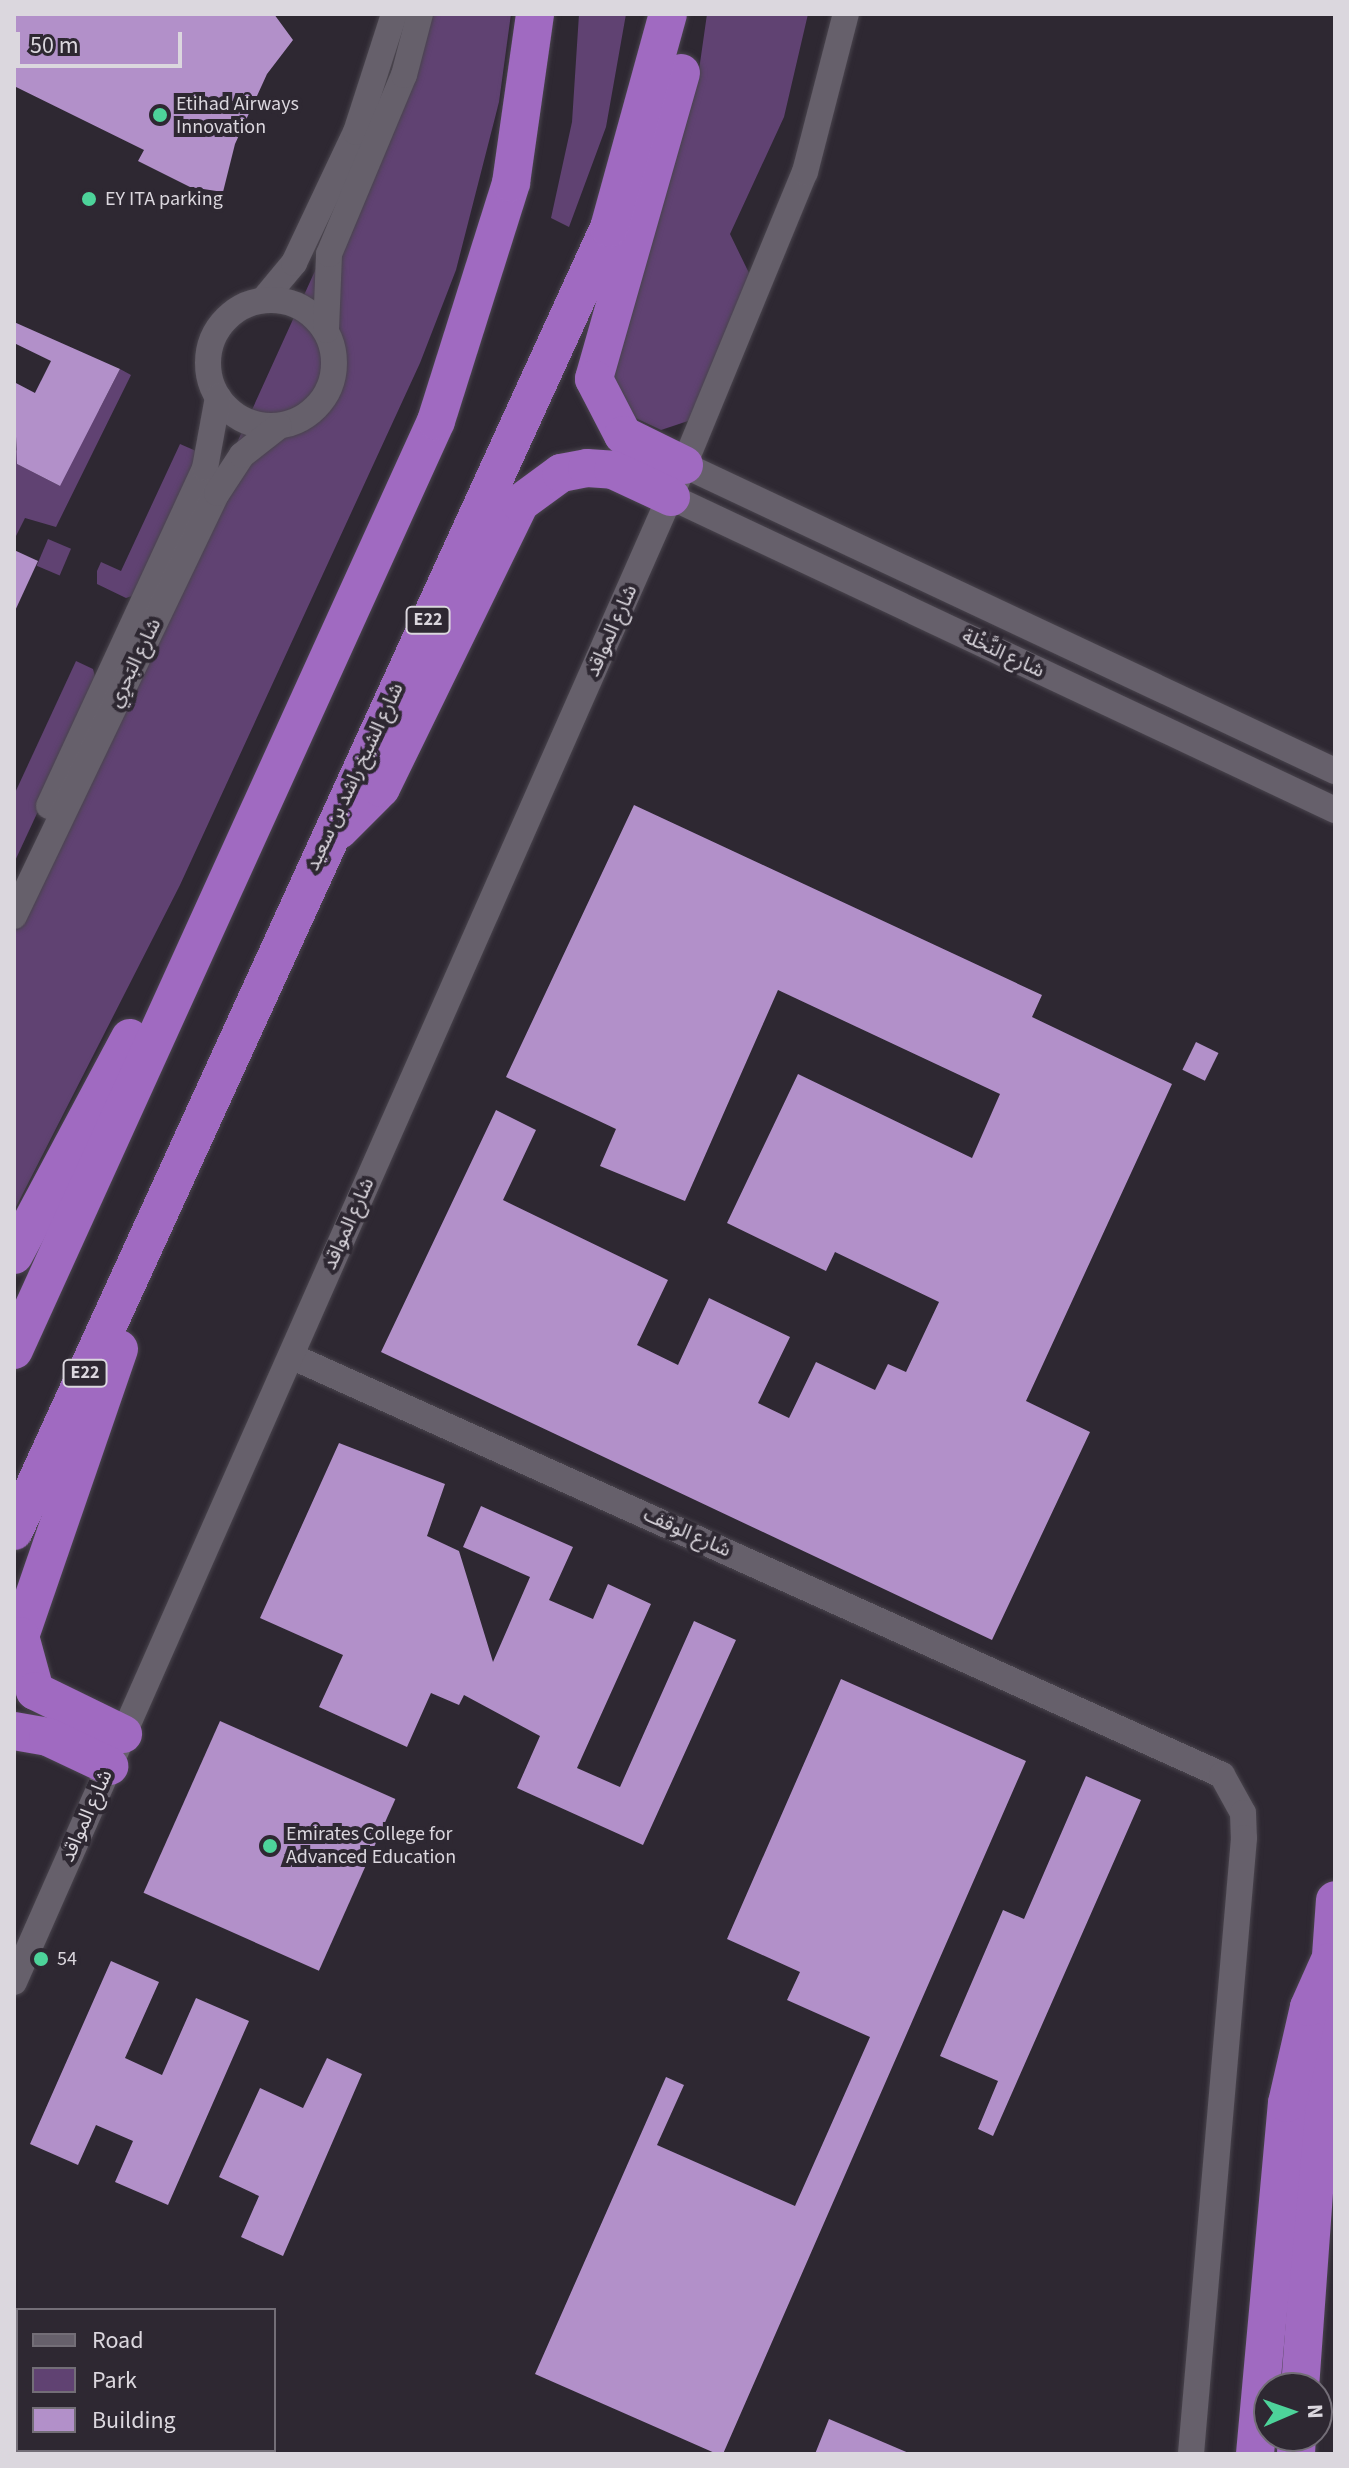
<!DOCTYPE html>
<html>
<head>
<meta charset="utf-8">
<style>
	body { margin:0 }
	#map { position:relative; width:1349px; height:2468px; overflow:hidden; background:#2e2832; font-family:"Source Sans 3","Noto Sans Arabic",sans-serif }
	div>[style] { position:absolute }
	[style*='--x'] { left:calc(var(--x)*1px); top:calc(var(--y)*1px); width:calc(var(--w)*1px); rotate:calc(var(--a)*1deg) }
	.green>* { inset:0; background:#604272; transform-origin:0 0 }
	.building>* { inset:0; background:#b290c9; transform-origin:0 0 }
	.roads { filter:drop-shadow(0 0 2px #49444d) drop-shadow(0 0 2px #49444d) }
	.minor>* { height:26px; margin:-13px; padding:0 13px; transform-origin:13px; border-radius:13px; background:#66606b }
	.minor>.ring { margin:-13px; padding:0; box-sizing:content-box; background:none; border:26px solid #66606b; border-radius:50% }
	.highway>* { height:38px; margin:-19px; padding:0 19px; transform-origin:19px; border-radius:19px; background:#a06ac1 }
	.dots>* { width:22px; height:22px; translate:-50% -50%; box-sizing:border-box; border:4px solid #2e2832; border-radius:50% }
	span { translate:-50% -50%; white-space:nowrap; text-align:center; line-height:1.15; -webkit-text-stroke:8px #2e2832; paint-order:stroke }
	.shield-label span { padding:2px 6px; background:#2e2832; border:2px solid; border-radius:6px; -webkit-text-stroke-width:0 }
	.shield-label { font-size:18px; color:#dbd7de; font-weight:700 }
	.poi-label { font-size:20px; color:#dbd7de }
	.left { translate:0 -50%; text-align:left }
	.street-label { font-size:20px; color:#dbd7de }
	.frame { position:absolute; inset:0; border:16px solid #dbd7de; pointer-events:none }
	.legend { position:absolute; left:16px; top:2308px; width:260px; height:144px; box-sizing:border-box; background:#2e2832; border:2px solid #736e77; margin:0; padding:10px 14px; list-style:none; font-size:24px; color:#dbd7de }
	.legend li { display:flex; align-items:center; gap:16px; height:40px }
	.legend b { width:40px; border:2px solid #736e77 }
	.north { position:absolute; left:1253px; top:2372px; width:80px; height:80px; box-sizing:border-box; background:#2e2832; border:2px solid #736e77; border-radius:50%; rotate:88deg; font-size:22px; font-weight:700; line-height:32px; text-align:center; color:#dbd7de }
	.north::after { content:''; display:block; margin:auto; width:28px; height:36px; background:#4dd39a; clip-path:polygon(50% 0,100% 100%,50% 72%,0 100%) }
	.scale { position:absolute; left:16px; top:32px; width:166px; height:36px; box-sizing:border-box; border:4px solid #dbd7de; border-top:0; padding-left:10px; font-size:24px; line-height:28px; white-space:nowrap; color:#dbd7de; -webkit-text-stroke:6px #2e2832; paint-order:stroke }
</style>
</head>
<body>
<div id="map">
	<div class="green">
		<i style="clip-path:polygon(411px 14px,511px 14px,499px 102px,456px 270px,420px 363px,180px 885px,14px 1211px,14px 934px,354px 185px)"></i>
		<i style="clip-path:polygon(579px 14px,626px 14px,606px 127px,569px 227px,551px 218px,572px 122px)"></i>
		<i style="clip-path:polygon(707px 14px,808px 14px,784px 117px,730px 234px,749px 273px,748px 290px,688px 421px,661px 430px,627px 414px,608px 378px,697px 84px)"></i>
		<i style="clip-path:polygon(evenodd,120px 369px,131px 375px,56px 527px,25px 518px,14px 540px,14px 455px,44px 398px,35px 393px,41px 381px,99px 410px,120px 369px,47px 403px,60px 486px,17px 464px,47px 403px)"></i>
		<i style="clip-path:polygon(180px 444px,203px 454px,138px 594px,126px 598px,97px 584px,97px 571px,101px 562px,121px 571px)"></i>
		<i style="left:48px;top:539px;width:25px;height:29px;rotate:23deg"></i>
		<i style="clip-path:polygon(76px 661px,93px 669px,97px 684px,14px 863px,14px 795px)"></i>
	</div>
	<div class="building">
		<i style="clip-path:polygon(14px 14px,274px 14px,293px 40px,267px 74px,235px 144px,223px 192px,190px 187px,138px 161px,144px 150px,14px 86px)"></i>
		<i style="clip-path:polygon(14px 322px,120px 369px,60px 486px,17px 464px,14px 382px,35px 393px,51px 361px,14px 343px)"></i>
		<i style="clip-path:polygon(14px 550px,38px 561px,14px 613px)"></i>
		<i style="clip-path:polygon(634px 805px,1042px 995px,1032px 1017px,1172px 1084px,1026px 1401px,1090px 1432px,992px 1640px,381px 1352px,496px 1110px,536px 1130px,503px 1200px,668px 1280px,637px 1345px,678px 1365px,709px 1298px,790px 1337px,758px 1403px,789px 1418px,816px 1362px,875px 1390px,888px 1364px,906px 1372px,939px 1302px,835px 1252px,826px 1271px,727px 1223px,798px 1074px,972px 1158px,1000px 1094px,778px 990px,685px 1201px,600px 1166px,616px 1129px,506px 1077px)"></i>
		<i style="left:1196px;top:1042px;width:25px;height:31px;rotate:26deg"></i>
		<i style="clip-path:polygon(339px 1443px,445px 1484px,427px 1536px,459px 1551px,493px 1662px,530px 1577px,463px 1547px,481px 1506px,573px 1547px,549px 1600px,593px 1619px,608px 1584px,651px 1604px,577px 1768px,620px 1787px,694px 1621px,736px 1640px,643px 1845px,517px 1788px,540px 1736px,464px 1695px,459px 1705px,431px 1693px,407px 1747px,319px 1707px,343px 1655px,260px 1618px)"></i>
		<i style="clip-path:polygon(841px 1679px,1026px 1761px,723px 2454px,717px 2454px,535px 2374px,666px 2077px,684px 2085px,657px 2145px,795px 2206px,870px 2037px,787px 2000px,800px 1972px,727px 1939px)"></i>
		<i style="left:220px;top:1721px;width:192px;height:188px;rotate:24deg"></i>
		<i style="clip-path:polygon(1086px 1776px,1141px 1800px,993px 2136px,978px 2129px,998px 2081px,940px 2056px,1003px 1910px,1024px 1919px)"></i>
		<i style="clip-path:polygon(111px 1961px,159px 1982px,125px 2058px,162px 2075px,196px 1998px,249px 2021px,168px 2205px,115px 2182px,133px 2141px,96px 2125px,78px 2165px,30px 2144px)"></i>
		<i style="clip-path:polygon(327px 2058px,362px 2074px,283px 2256px,241px 2237px,259px 2196px,219px 2177px,260px 2088px,303px 2108px)"></i>
		<i style="clip-path:polygon(829px 2419px,911px 2454px,815px 2454px)"></i>
	</div>
	<div class="roads">
		<div class="minor">
			<i style="--x:264;--y:299;--w:47;--a:-50.2"></i>
			<i style="--x:294;--y:263;--w:145;--a:-64.7"></i>
			<i style="--x:356;--y:132;--w:124;--a:-72.1"></i>
			<i class="ring" style="left:208px;top:300px;width:100px;height:100px"></i>
			<i style="--x:326;--y:330;--w:76;--a:-87.7"></i>
			<i style="--x:329;--y:254;--w:194;--a:-67.3"></i>
			<i style="--x:404;--y:75;--w:63;--a:-75.3"></i>
			<i style="--x:684;--y:465;--w:719;--a:25.18"></i>
			<i style="--x:671;--y:497;--w:734;--a:25.24"></i>
			<i style="--x:49;--y:806;--w:372;--a:-65.2"></i>
			<i style="--x:205;--y:468;--w:72;--a:-79.6"></i>
			<i style="--x:14;--y:916;--w:469;--a:-64.4"></i>
			<i style="--x:217;--y:493;--w:45;--a:-56.7"></i>
			<i style="--x:242;--y:455;--w:47;--a:-38.1"></i>
			<i style="--x:291;--y:1356;--w:1021;--a:24.23"></i>
			<i style="--x:1222;--y:1775;--w:43;--a:61.1"></i>
			<i style="--x:1243;--y:1813;--w:25;--a:88"></i>
			<i style="--x:1244;--y:1838;--w:618;--a:94.92"></i>
			<i style="--x:14;--y:1982;--w:1658;--a:-66.17"></i>
			<i style="--x:684;--y:465;--w:317;--a:-67.6"></i>
			<i style="--x:805;--y:172;--w:163;--a:-75.5"></i>
		</div>
		<div class="highway">
			<i style="--x:681;--y:73;--w:318;--a:105.9"></i>
			<i style="--x:594;--y:379;--w:63;--a:62.6"></i>
			<i style="--x:623;--y:435;--w:68;--a:26.2"></i>
			<i style="--x:339;--y:830;--w:59;--a:-45"></i>
			<i style="--x:381;--y:788;--w:317;--a:-64"></i>
			<i style="--x:520;--y:503;--w:51;--a:-36.2"></i>
			<i style="--x:561;--y:473;--w:26;--a:-11"></i>
			<i style="--x:587;--y:468;--w:26;--a:4"></i>
			<i style="--x:613;--y:470;--w:64;--a:25"></i>
			<i style="--x:14;--y:1255;--w:246;--a:-61.9"></i>
			<i style="--x:119;--y:1349;--w:304;--a:109"></i>
			<i style="--x:20;--y:1636;--w:57;--a:74.7"></i>
			<i style="--x:35;--y:1691;--w:98;--a:26"></i>
			<i style="--x:14;--y:1350;--w:1020;--a:-65.57"></i>
			<i style="--x:436;--y:421;--w:250;--a:-72.5"></i>
			<i style="--x:511;--y:183;--w:171;--a:-81.9"></i>
			<i style="--x:14;--y:1531;--w:1432;--a:-65.46"></i>
			<i style="--x:609;--y:228;--w:222;--a:-74.6"></i>
			<i style="--x:14;--y:1731;--w:35;--a:10"></i>
			<i style="--x:48;--y:1737;--w:68;--a:25.4"></i>
			<i style="--x:1300;--y:2388;--w:489;--a:-85.9"></i>
			<i style="--x:1255;--y:2454;--w:352;--a:-84.8"></i>
			<i style="--x:1287;--y:2103;--w:98;--a:-77.1"></i>
			<i style="--x:1309;--y:2007;--w:49;--a:-66"></i>
			<i style="--x:1296;--y:2454;--w:18;--a:-87"></i>
		</div>
	</div>
	<div class="dots">
		<i style="left:160px;top:115px;background:#4dd39a"></i>
		<i style="left:89px;top:199px;background:#4dd39a"></i>
		<i style="left:270px;top:1846px;background:#4dd39a"></i>
		<i style="left:41px;top:1959px;background:#4dd39a"></i>
	</div>
	<div class="shield-label">
		<span style="left:428px;top:620px">E22</span>
		<span style="left:85px;top:1373px">E22</span>
	</div>
	<div class="poi-label">
		<span class="left" style="left:176px;top:116px">Etihad Airways<br>Innovation</span>
		<span class="left" style="left:105px;top:199px">EY ITA parking</span>
		<span class="left" style="left:286px;top:1846px">Emirates College for<br>Advanced Education</span>
		<span class="left" style="left:57px;top:1959px">54</span>
	</div>
	<div class="street-label">
		<span style="left:612px;top:631px;rotate:-66deg">شارع المواقد</span>
		<span style="left:1003px;top:654px;rotate:25deg">شارع النَّخْلة</span>
		<span style="left:135px;top:663px;rotate:-64deg">شارع البَحرِي</span>
		<span style="left:355px;top:777px;rotate:-65deg">شارع الشيخ راشد بن سعيد</span>
		<span style="left:349px;top:1224px;rotate:-66deg">شارع المواقد</span>
		<span style="left:687px;top:1533px;rotate:24deg">شارع الوقف</span>
		<span style="left:87px;top:1816px;rotate:-66deg">شارع المواقد</span>
	</div>
	<div class="frame"></div>
	<ul class="legend">
	<li><b style="height:10px;background:#66606b"></b>Road</li>
	<li><b style="height:22px;background:#604272"></b>Park</li>
	<li><b style="height:22px;background:#b290c9"></b>Building</li>
	</ul>
	<div class="north">N</div>
	<div class="scale">50 m</div>
</div>
</body>
</html>
